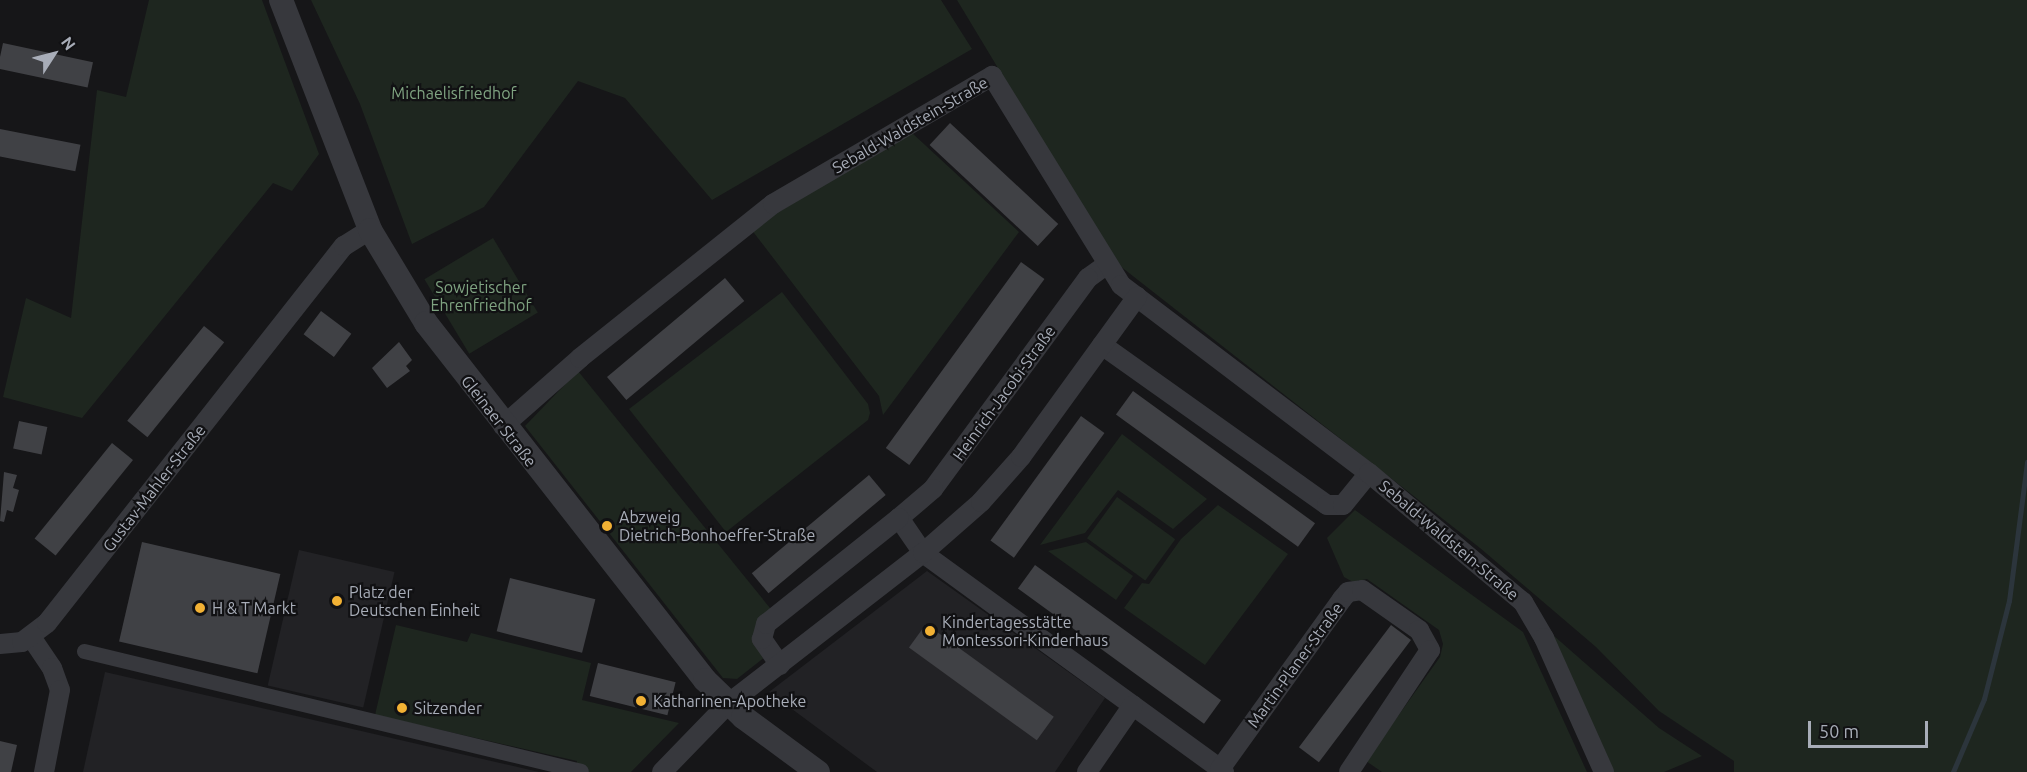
<!DOCTYPE html>
<html>
<head>
<meta charset="utf-8">
<style>
	body { margin:0 }
	#map { position:relative; width:2027px; height:772px; overflow:hidden; background:#161618; font-family:Ubuntu,sans-serif }
	div>[style] { position:absolute }
	[style*='--x'] { left:calc(var(--x)*1px); top:calc(var(--y)*1px); width:calc(var(--w)*1px); rotate:calc(var(--a)*1deg) }
	.built>* { inset:0; background:#222225; transform-origin:0 0 }
	.green>* { inset:0; background:#1e261f; transform-origin:0 0 }
	.stream>* { height:4.5px; margin:-2.25px; padding:0 2.25px; transform-origin:2.25px; border-radius:2.25px; background:#2c353c }
	.building>* { inset:0; background:#404145; transform-origin:0 0 }
	.pedestrian>* { height:15px; margin:-7.5px; padding:0 7.5px; transform-origin:7.5px; border-radius:7.5px; background:#37383d }
	.minor>* { height:20px; margin:-10px; padding:0 10px; transform-origin:10px; border-radius:10px; background:#37383d }
	.tertiary>* { height:24px; margin:-12px; padding:0 12px; transform-origin:12px; border-radius:12px; background:#37383d }
	.dots>* { width:16px; height:16px; translate:-50% -50%; box-sizing:border-box; border:3px solid #111113; border-radius:50% }
	span { translate:-50% -50%; white-space:nowrap; text-align:center; line-height:1.15; -webkit-text-stroke:4.5px #111113; paint-order:stroke }
	.park-label { font-size:16px; color:#7fa381 }
	.street-label { font-size:16px; color:#a8adb8 }
	.poi-label { font-size:16px; color:#a8adb8 }
	.left { translate:0 -50%; text-align:left }
	.north { position:absolute; left:24px; top:24px; width:60px; height:60px; -webkit-text-stroke:4px #111113; paint-order:stroke; rotate:54deg; font-size:16px; font-weight:700; line-height:24px; text-align:center; color:#a8adb8 }
	.north::after { content:''; display:block; margin:auto; width:21px; height:27px; background:#a8adb8; clip-path:polygon(50% 0,100% 100%,50% 72%,0 100%) }
	.scale { position:absolute; left:1808px; top:721px; width:120px; height:27px; box-sizing:border-box; border:3px solid #a8adb8; border-top:0; padding-left:8px; font-size:18px; line-height:21px; white-space:nowrap; color:#a8adb8; -webkit-text-stroke:4px #111113; paint-order:stroke }
</style>
</head>
<body>
<div id="map">
	<div class="built">
		<i style="left:299px;top:550px;width:98px;height:139px;rotate:13deg"></i>
		<i style="clip-path:polygon(927px 571px,1105px 698px,1055px 772px,877px 772px,769px 692px)"></i>
		<i style="clip-path:polygon(105px 672px,539px 772px,83px 772px)"></i>
	</div>
	<div class="green">
		<i style="clip-path:polygon(149px 0,262px 0,319px 154px,292px 191px,273px 183px,82px 418px,3px 397px,26px 298px,71px 318px,97px 90px,126px 97px)"></i>
		<i style="clip-path:polygon(311px 0,941px 0,972px 49px,712px 200px,625px 98px,578px 81px,484px 207px,412px 244px,360px 104px)"></i>
		<i style="clip-path:polygon(957px 0,2027px 0,2027px 772px,1734px 772px,1734px 761px,1659px 711px,1596px 647px,1480px 548px,1115px 262px)"></i>
		<i style="clip-path:polygon(911px 132px,1019px 232px,883px 415px,879px 396px,751px 229px)"></i>
		<i style="left:493px;top:238px;width:87px;height:80px;rotate:59deg"></i>
		<i style="clip-path:polygon(782px 292px,868px 404px,870px 413px,868px 420px,726px 532px,629px 409px)"></i>
		<i style="clip-path:polygon(578px 371px,770px 608px,765px 657px,737px 679px,723px 678px,525px 426px)"></i>
		<i style="clip-path:polygon(1122px 434px,1207px 499px,1173px 529px,1118px 490px,1085px 533px,1040px 545px)"></i>
		<i style="left:1117px;top:497px;width:72px;height:51px;rotate:36deg"></i>
		<i style="clip-path:polygon(1218px 505px,1288px 554px,1205px 665px,1124px 608px,1142px 583px,1149px 584px,1181px 539px)"></i>
		<i style="clip-path:polygon(1355px 510px,1523px 632px,1587px 772px,1382px 772px,1366px 761px,1440px 657px,1443px 644px,1439px 630px,1367px 579px,1353px 582px,1344px 577px,1327px 538px)"></i>
		<i style="clip-path:polygon(1086px 542px,1133px 576px,1116px 600px,1048px 551px)"></i>
		<i style="clip-path:polygon(396px 625px,467px 642px,471px 633px,591px 663px,582px 700px,679px 723px,631px 772px,575px 772px,577px 761px,375px 715px)"></i>
		<i style="clip-path:polygon(1545px 628px,1659px 728px,1702px 756px,1664px 772px,1611px 772px)"></i>
	</div>
	<div class="stream">
		<i style="--x:1953;--y:772;--w:79;--a:-67"></i>
		<i style="--x:1984;--y:699;--w:101;--a:-75.7"></i>
		<i style="--x:2009;--y:601;--w:140;--a:-82.6"></i>
	</div>
	<div class="building">
		<i style="left:3px;top:43px;width:92px;height:26px;rotate:12deg"></i>
		<i style="left:950px;top:123px;width:148px;height:30px;rotate:43deg"></i>
		<i style="left:0;top:129px;width:82px;height:27px;rotate:11deg"></i>
		<i style="left:1021px;top:262px;width:29px;height:230px;rotate:36deg"></i>
		<i style="left:725px;top:278px;width:30px;height:154px;rotate:50deg"></i>
		<i style="left:321px;top:311px;width:38px;height:29px;rotate:37deg"></i>
		<i style="left:204px;top:326px;width:26px;height:122px;rotate:39deg"></i>
		<i style="clip-path:polygon(399px 342px,412px 360px,406px 366px,410px 371px,387px 388px,372px 368px)"></i>
		<i style="left:1133px;top:391px;width:225px;height:29px;rotate:36deg"></i>
		<i style="left:1081px;top:416px;width:29px;height:154px;rotate:36deg"></i>
		<i style="left:19px;top:421px;width:29px;height:28px;rotate:12deg"></i>
		<i style="left:112px;top:443px;width:27px;height:123px;rotate:39deg"></i>
		<i style="clip-path:polygon(4px 472px,17px 475px,13px 488px,19px 490px,13px 512px,7px 510px,4px 522px,0 521px)"></i>
		<i style="left:869px;top:475px;width:26px;height:153px;rotate:50deg"></i>
		<i style="left:142px;top:542px;width:142px;height:102px;rotate:13deg"></i>
		<i style="left:1035px;top:565px;width:230px;height:29px;rotate:36deg"></i>
		<i style="left:510px;top:578px;width:88px;height:55px;rotate:14deg"></i>
		<i style="left:926px;top:624px;width:158px;height:29px;rotate:36deg"></i>
		<i style="left:1391px;top:625px;width:25px;height:153px;rotate:37deg"></i>
		<i style="left:598px;top:663px;width:80px;height:34px;rotate:14deg"></i>
		<i style="clip-path:polygon(0 741px,17px 745px,11px 772px,0 772px)"></i>
	</div>
	<div class="pedestrian">
		<i style="--x:84;--y:651;--w:511;--a:13.57"></i>
	</div>
	<div class="minor">
		<i style="--x:1106;--y:265;--w:22;--a:144"></i>
		<i style="--x:1088;--y:278;--w:262;--a:126.3"></i>
		<i style="--x:933;--y:489;--w:45;--a:139.5"></i>
		<i style="--x:899;--y:518;--w:42;--a:55.6"></i>
		<i style="--x:923;--y:553;--w:372;--a:36"></i>
		<i style="--x:1102;--y:345;--w:276;--a:35.4"></i>
		<i style="--x:1327;--y:505;--w:16;--a:0"></i>
		<i style="--x:1343;--y:505;--w:41;--a:-50.9"></i>
		<i style="--x:503;--y:426;--w:103;--a:-41.4"></i>
		<i style="--x:580;--y:358;--w:247;--a:-38.6"></i>
		<i style="--x:773;--y:204;--w:254;--a:-30.3"></i>
		<i style="--x:992;--y:76;--w:246;--a:58.3"></i>
		<i style="--x:1121;--y:285;--w:311;--a:37.2"></i>
		<i style="--x:1369;--y:473;--w:201;--a:40"></i>
		<i style="--x:1523;--y:602;--w:42;--a:59.7"></i>
		<i style="--x:1544;--y:638;--w:147;--a:65.9"></i>
		<i style="--x:31;--y:637;--w:37;--a:56"></i>
		<i style="--x:52;--y:668;--w:23;--a:70"></i>
		<i style="--x:60;--y:690;--w:84;--a:101"></i>
		<i style="--x:0;--y:644;--w:22;--a:-5"></i>
		<i style="--x:22;--y:642;--w:31;--a:-37"></i>
		<i style="--x:47;--y:623;--w:480;--a:-51.8"></i>
		<i style="--x:344;--y:246;--w:31;--a:-32"></i>
		<i style="--x:780;--y:665;--w:32;--a:-125"></i>
		<i style="--x:762;--y:639;--w:16;--a:-75"></i>
		<i style="--x:766;--y:624;--w:170;--a:-38.6"></i>
		<i style="--x:1220;--y:769;--w:209;--a:-54.3"></i>
		<i style="--x:1342;--y:599;--w:9;--a:-49"></i>
		<i style="--x:1348;--y:592;--w:14;--a:-8"></i>
		<i style="--x:1362;--y:590;--w:70;--a:35.1"></i>
		<i style="--x:1419;--y:630;--w:23;--a:61"></i>
		<i style="--x:1430;--y:650;--w:146;--a:123.6"></i>
		<i style="--x:662;--y:772;--w:95;--a:-45.9"></i>
		<i style="--x:728;--y:704;--w:247;--a:-37.8"></i>
		<i style="--x:923;--y:553;--w:77;--a:-41.3"></i>
		<i style="--x:981;--y:502;--w:60;--a:-48.4"></i>
		<i style="--x:1021;--y:457;--w:198;--a:-54.1"></i>
		<i style="--x:1087;--y:772;--w:81;--a:-55.5"></i>
	</div>
	<div class="tertiary">
		<i style="--x:281;--y:0;--w:247;--a:68.8"></i>
		<i style="--x:370;--y:230;--w:109;--a:58.9"></i>
		<i style="--x:426;--y:323;--w:453;--a:52"></i>
		<i style="--x:705;--y:680;--w:53;--a:44.2"></i>
		<i style="--x:743;--y:717;--w:93;--a:36.3"></i>
	</div>
	<div class="dots">
		<i style="left:607px;top:526px;background:#f2b134"></i>
		<i style="left:337px;top:601px;background:#f2b134"></i>
		<i style="left:200px;top:608px;background:#f2b134"></i>
		<i style="left:930px;top:631px;background:#f2b134"></i>
		<i style="left:641px;top:701px;background:#f2b134"></i>
		<i style="left:402px;top:708px;background:#f2b134"></i>
	</div>
	<div class="park-label">
		<span style="left:454px;top:93px">Michaelisfriedhof</span>
		<span style="left:481px;top:296px">Sowjetischer<br>Ehrenfriedhof</span>
	</div>
	<div class="street-label">
		<span style="left:910px;top:125px;rotate:-30deg">Sebald-Waldstein-Straße</span>
		<span style="left:1004px;top:393px;rotate:-54deg">Heinrich-Jacobi-Straße</span>
		<span style="left:499px;top:421px;rotate:52deg">Gleinaer Straße</span>
		<span style="left:154px;top:488px;rotate:-52deg">Gustav-Mahler-Straße</span>
		<span style="left:1449px;top:540px;rotate:40deg">Sebald-Waldstein-Straße</span>
		<span style="left:1295px;top:665px;rotate:-54deg">Martin-Planer-Straße</span>
	</div>
	<div class="poi-label">
		<span class="left" style="left:619px;top:526px">Abzweig<br>Dietrich-Bonhoeffer-Straße</span>
		<span class="left" style="left:349px;top:601px">Platz der<br>Deutschen Einheit</span>
		<span class="left" style="left:212px;top:608px">H &amp; T Markt</span>
		<span class="left" style="left:942px;top:631px">Kindertagesstätte<br>Montessori-Kinderhaus</span>
		<span class="left" style="left:653px;top:701px">Katharinen-Apotheke</span>
		<span class="left" style="left:414px;top:708px">Sitzender</span>
	</div>
	<div class="north">N</div>
	<div class="scale">50 m</div>
</div>
</body>
</html>
